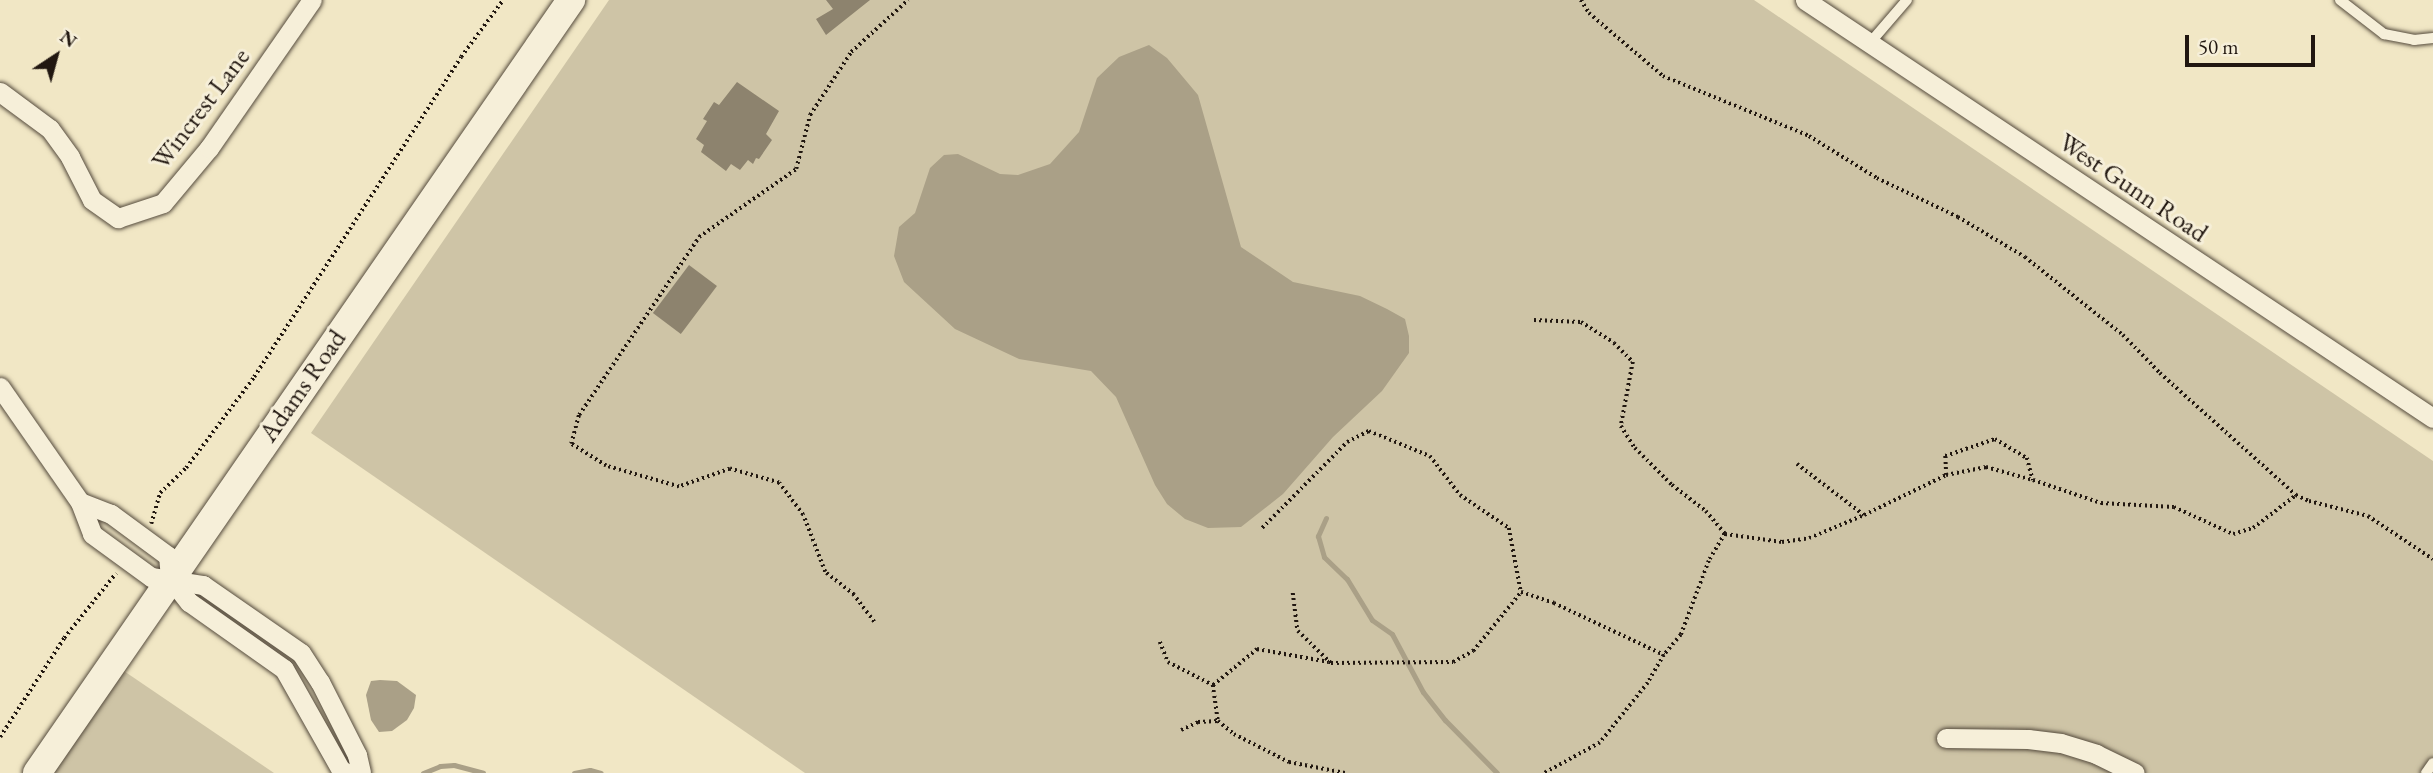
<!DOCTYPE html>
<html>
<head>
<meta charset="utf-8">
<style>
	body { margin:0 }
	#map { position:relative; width:2433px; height:773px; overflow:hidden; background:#f1e7c5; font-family:"EB Garamond",serif }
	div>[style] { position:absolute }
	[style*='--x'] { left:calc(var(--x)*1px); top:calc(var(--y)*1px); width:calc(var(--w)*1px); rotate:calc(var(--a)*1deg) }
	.green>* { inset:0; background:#cec4a6 }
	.water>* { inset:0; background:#aaa087 }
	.stream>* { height:5px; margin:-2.5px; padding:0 2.5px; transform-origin:2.5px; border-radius:2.5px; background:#aaa087 }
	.building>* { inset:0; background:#8d836e; transform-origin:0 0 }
	.path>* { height:3.5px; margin-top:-1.75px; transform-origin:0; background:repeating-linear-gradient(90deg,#211710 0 2px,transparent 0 5.5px) }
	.roads { filter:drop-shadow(0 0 2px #554b3d) drop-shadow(0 0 2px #554b3d) }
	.service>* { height:10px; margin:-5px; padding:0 5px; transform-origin:5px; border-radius:5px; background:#f6efd9 }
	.minor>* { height:19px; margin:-9.5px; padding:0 9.5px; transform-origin:9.5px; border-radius:9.5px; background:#f6efd9 }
	.secondary>* { height:28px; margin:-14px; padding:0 14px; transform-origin:14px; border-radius:14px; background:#f6efd9 }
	span { translate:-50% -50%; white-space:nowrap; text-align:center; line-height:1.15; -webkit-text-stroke:6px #f6efd9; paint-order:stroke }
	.street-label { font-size:26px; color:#211710 }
	.north { position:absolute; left:21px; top:21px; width:70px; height:70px; -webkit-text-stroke:5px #f6efd9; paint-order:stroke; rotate:36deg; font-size:19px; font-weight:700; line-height:28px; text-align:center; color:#211710 }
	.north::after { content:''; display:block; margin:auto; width:24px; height:32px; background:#211710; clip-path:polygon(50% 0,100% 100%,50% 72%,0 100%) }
	.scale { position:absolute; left:2185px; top:35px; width:130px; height:32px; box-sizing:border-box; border:4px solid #211710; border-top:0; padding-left:9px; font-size:21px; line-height:24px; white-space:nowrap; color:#211710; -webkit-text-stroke:5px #f6efd9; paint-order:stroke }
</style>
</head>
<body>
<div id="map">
	<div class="green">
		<i style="clip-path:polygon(609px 0,1754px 0,2433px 461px,2433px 773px,805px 773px,311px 433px)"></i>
		<i style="clip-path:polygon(118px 667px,274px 773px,47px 773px)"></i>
	</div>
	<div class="water">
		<i style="clip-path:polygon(1149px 45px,1167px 58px,1198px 95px,1241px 247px,1293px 282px,1360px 296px,1387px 309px,1405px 319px,1409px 336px,1409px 353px,1382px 391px,1333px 437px,1283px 494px,1241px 527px,1208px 528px,1185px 519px,1167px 504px,1155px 485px,1116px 397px,1091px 371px,1019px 359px,955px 329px,904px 282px,894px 256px,899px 227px,915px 213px,930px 168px,944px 155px,958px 154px,1000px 174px,1018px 175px,1050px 164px,1079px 132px,1097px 78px,1119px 57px)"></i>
		<i style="clip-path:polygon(380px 680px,397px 681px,416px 695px,414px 708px,407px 720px,392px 731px,379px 732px,371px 720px,366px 695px,371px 681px)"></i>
	</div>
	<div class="stream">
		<i style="--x:1326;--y:518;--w:20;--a:114"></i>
		<i style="--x:1318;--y:536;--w:22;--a:74"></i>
		<i style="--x:1324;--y:557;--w:32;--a:44"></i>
		<i style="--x:1347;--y:579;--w:48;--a:58.6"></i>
		<i style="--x:1372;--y:620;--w:24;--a:35"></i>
		<i style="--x:1392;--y:634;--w:66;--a:61.9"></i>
		<i style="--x:1423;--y:692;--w:36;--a:52"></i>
		<i style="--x:1445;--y:720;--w:74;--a:45.5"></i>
		<i style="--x:423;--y:773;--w:18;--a:-22"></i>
		<i style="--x:440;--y:766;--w:14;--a:-4"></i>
		<i style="--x:454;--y:765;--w:30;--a:15"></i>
		<i style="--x:574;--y:773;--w:16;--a:-11"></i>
		<i style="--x:590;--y:770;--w:11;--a:15"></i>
	</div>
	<div class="building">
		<i style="clip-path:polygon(826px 0,870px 0,826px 35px,816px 19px,833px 9px)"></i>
		<i style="clip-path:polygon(737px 82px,779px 111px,766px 134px,772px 140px,759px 159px,756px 158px,753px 164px,748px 160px,740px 170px,731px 164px,726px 171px,701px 152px,704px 145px,696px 139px,707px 121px,703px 119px,714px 102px,719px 105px)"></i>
		<i style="left:689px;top:265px;width:35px;height:60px;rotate:37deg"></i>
	</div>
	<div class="path">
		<i style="--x:1581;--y:0;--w:15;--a:58"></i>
		<i style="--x:1589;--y:13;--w:97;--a:40.4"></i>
		<i style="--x:1663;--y:76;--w:158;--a:22.3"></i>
		<i style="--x:1809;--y:136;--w:80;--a:31.7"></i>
		<i style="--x:1877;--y:178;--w:90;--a:25.7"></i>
		<i style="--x:1958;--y:217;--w:78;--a:30.8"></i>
		<i style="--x:2025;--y:257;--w:125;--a:38.5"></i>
		<i style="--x:2123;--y:335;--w:53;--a:45.8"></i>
		<i style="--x:2160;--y:373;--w:183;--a:41.9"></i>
		<i style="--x:2296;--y:495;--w:14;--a:25"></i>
		<i style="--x:2309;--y:501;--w:61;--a:14.3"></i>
		<i style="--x:2368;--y:516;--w:78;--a:33.5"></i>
		<i style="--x:1534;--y:320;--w:47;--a:2.4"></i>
		<i style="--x:1581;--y:322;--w:39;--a:32"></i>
		<i style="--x:1614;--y:343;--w:27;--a:45"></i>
		<i style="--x:1633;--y:362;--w:65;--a:100.6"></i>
		<i style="--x:1621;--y:426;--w:26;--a:58"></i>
		<i style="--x:1635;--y:448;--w:52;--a:45"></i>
		<i style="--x:1672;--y:485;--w:43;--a:37.4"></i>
		<i style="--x:1706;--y:511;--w:30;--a:50"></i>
		<i style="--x:1725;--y:534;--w:31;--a:121"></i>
		<i style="--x:1709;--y:561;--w:79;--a:110.7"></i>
		<i style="--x:1681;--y:635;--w:26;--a:130"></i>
		<i style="--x:1797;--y:464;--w:84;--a:37.3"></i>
		<i style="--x:1864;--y:515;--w:91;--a:-26"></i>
		<i style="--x:1946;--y:475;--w:19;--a:-93"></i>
		<i style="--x:1945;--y:456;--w:53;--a:-18.8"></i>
		<i style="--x:1995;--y:439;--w:37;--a:31"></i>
		<i style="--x:2027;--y:458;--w:23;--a:75"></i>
		<i style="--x:2033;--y:480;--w:72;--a:18.7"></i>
		<i style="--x:2101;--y:503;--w:73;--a:3.1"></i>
		<i style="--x:2174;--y:507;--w:65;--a:24.6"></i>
		<i style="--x:2233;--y:534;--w:21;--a:-17"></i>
		<i style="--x:2253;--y:528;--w:54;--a:-37.5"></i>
		<i style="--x:1946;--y:475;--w:41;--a:-11.3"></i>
		<i style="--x:1986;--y:467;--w:49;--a:15.5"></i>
		<i style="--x:151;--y:524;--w:32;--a:-74"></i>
		<i style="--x:160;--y:493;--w:36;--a:-44"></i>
		<i style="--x:186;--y:468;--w:114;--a:-53.2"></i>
		<i style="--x:254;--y:377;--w:381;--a:-57.1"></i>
		<i style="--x:461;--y:57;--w:71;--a:-53.6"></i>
		<i style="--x:1262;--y:528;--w:121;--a:-45.3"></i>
		<i style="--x:1347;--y:442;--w:25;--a:-27"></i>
		<i style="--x:1369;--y:431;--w:66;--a:22.3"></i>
		<i style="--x:1430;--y:456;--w:49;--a:52.4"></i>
		<i style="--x:1460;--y:495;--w:59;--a:34"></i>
		<i style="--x:1509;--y:528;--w:65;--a:79.4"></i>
		<i style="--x:1725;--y:534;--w:58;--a:8"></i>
		<i style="--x:1782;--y:542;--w:27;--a:-8"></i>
		<i style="--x:1809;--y:538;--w:60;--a:-22.7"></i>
		<i style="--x:1293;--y:593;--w:38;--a:83"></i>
		<i style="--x:1298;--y:631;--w:46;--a:44.1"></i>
		<i style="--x:1331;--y:663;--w:122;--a:-0.5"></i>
		<i style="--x:1453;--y:662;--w:23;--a:-29"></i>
		<i style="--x:1473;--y:651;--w:76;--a:-50.9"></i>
		<i style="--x:1521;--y:592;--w:35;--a:18"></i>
		<i style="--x:1554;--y:603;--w:122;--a:25.3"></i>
		<i style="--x:1664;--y:655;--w:32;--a:120"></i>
		<i style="--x:1648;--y:683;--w:77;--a:128.7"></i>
		<i style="--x:1600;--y:743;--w:63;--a:151.4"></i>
		<i style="--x:874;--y:622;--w:34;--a:-127"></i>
		<i style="--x:854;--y:595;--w:37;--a:-142"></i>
		<i style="--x:825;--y:572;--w:61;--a:-111.1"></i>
		<i style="--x:803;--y:515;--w:40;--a:-127"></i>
		<i style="--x:779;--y:483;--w:51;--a:-164.1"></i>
		<i style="--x:730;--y:469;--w:54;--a:160.6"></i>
		<i style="--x:679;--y:487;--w:76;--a:-164"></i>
		<i style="--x:606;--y:466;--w:41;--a:-147.8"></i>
		<i style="--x:571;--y:444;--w:30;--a:-75"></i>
		<i style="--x:579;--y:415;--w:215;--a:-56"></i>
		<i style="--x:699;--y:237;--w:118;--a:-35"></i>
		<i style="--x:796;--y:169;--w:56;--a:-75.5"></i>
		<i style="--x:810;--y:115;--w:75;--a:-56.9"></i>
		<i style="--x:851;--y:52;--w:77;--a:-42.4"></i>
		<i style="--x:1160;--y:642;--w:22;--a:68"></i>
		<i style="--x:1168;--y:662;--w:51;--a:27.1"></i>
		<i style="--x:1213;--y:685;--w:36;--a:82"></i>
		<i style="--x:1218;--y:721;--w:21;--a:39"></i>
		<i style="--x:1234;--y:734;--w:62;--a:27"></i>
		<i style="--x:1289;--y:762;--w:57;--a:11.1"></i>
		<i style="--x:1213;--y:685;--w:57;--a:-39.3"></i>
		<i style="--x:1257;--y:649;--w:73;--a:10.2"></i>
		<i style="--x:1181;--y:730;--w:19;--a:-25"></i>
		<i style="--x:1198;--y:722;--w:20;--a:-3"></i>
		<i style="--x:0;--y:737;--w:118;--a:-57.1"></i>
		<i style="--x:64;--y:638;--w:83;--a:-51.3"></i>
	</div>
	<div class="roads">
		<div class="service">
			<i style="--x:2340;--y:0;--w:56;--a:37.7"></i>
			<i style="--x:2384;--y:34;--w:31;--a:11"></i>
			<i style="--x:2414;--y:40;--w:19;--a:-6"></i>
			<i style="--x:1869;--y:44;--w:58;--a:-49.2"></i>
			<i style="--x:2426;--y:773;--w:12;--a:-55"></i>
		</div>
		<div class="minor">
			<i style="--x:1805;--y:0;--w:754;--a:33.65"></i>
			<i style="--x:0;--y:92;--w:62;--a:36.5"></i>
			<i style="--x:50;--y:129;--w:34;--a:54"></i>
			<i style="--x:70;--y:157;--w:48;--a:62.9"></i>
			<i style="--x:92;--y:200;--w:32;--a:35"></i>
			<i style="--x:118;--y:218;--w:47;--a:-18.4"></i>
			<i style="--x:163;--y:203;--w:72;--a:-50.1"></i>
			<i style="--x:209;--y:148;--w:180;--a:-55.2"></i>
			<i style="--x:0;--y:387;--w:140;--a:55.2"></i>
			<i style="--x:170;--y:578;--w:22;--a:-95"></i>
			<i style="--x:168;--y:556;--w:71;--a:-143.6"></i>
			<i style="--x:111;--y:514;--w:33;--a:-159"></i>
			<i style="--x:80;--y:502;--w:34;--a:69"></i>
			<i style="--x:92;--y:534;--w:73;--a:36.1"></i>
			<i style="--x:151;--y:577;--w:53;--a:8.7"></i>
			<i style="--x:203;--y:585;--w:119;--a:34.8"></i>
			<i style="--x:301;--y:653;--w:35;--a:57"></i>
			<i style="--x:320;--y:682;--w:82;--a:63.1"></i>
			<i style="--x:357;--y:755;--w:18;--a:77"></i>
			<i style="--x:170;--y:578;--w:31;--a:52"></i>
			<i style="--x:189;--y:602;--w:116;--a:35.2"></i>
			<i style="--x:284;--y:669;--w:116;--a:60.6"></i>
			<i style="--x:341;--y:770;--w:7;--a:27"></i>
			<i style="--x:1946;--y:738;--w:82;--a:0.7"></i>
			<i style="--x:2028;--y:739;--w:33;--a:7"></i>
			<i style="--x:2061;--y:743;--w:37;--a:17"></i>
			<i style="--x:2096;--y:754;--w:43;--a:26"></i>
		</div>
		<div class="secondary">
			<i style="--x:37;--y:773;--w:940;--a:-55.36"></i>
		</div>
	</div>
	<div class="street-label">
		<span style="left:201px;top:109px;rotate:-53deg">Wincrest Lane</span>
		<span style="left:2133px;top:188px;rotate:34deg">West Gunn Road</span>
		<span style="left:303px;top:386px;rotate:-55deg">Adams Road</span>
	</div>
	<div class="north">N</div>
	<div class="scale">50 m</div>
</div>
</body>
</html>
